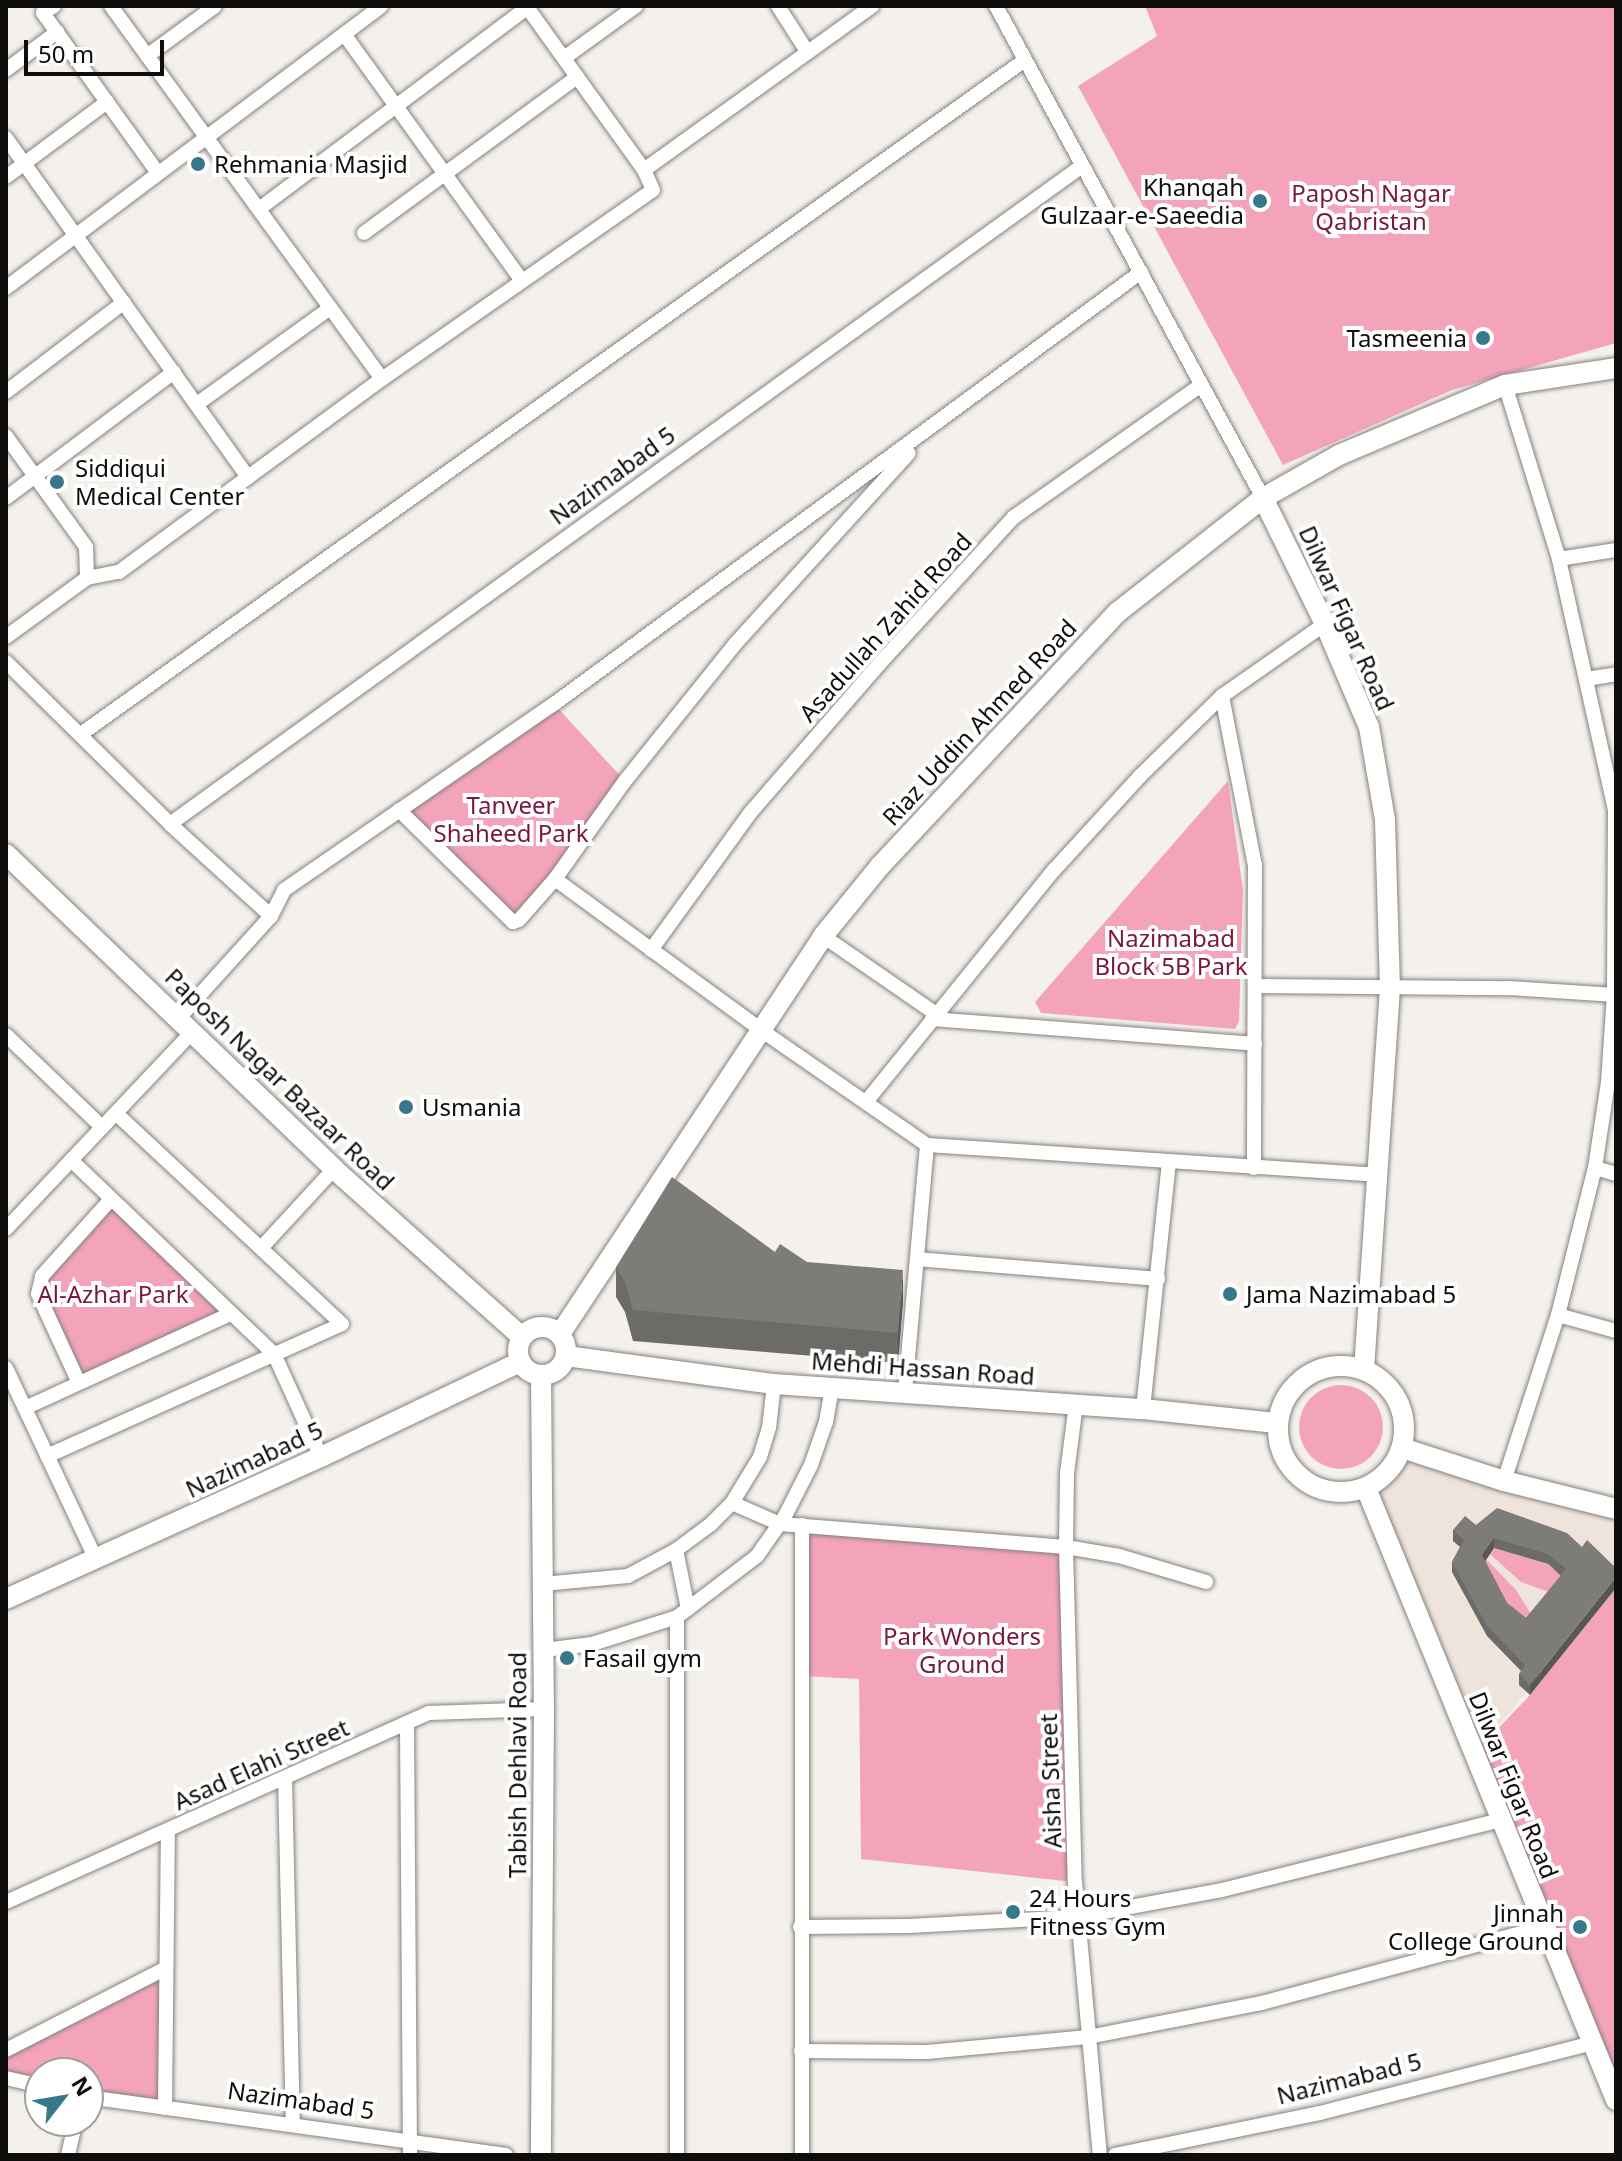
<!DOCTYPE html>
<html>
<head>
<meta charset="utf-8">
<style>
	body { margin:0 }
	#map { position:relative; width:1622px; height:2161px; overflow:hidden; background:#f4f0ec; font-family:"Noto Sans",sans-serif }
	div>[style] { position:absolute }
	[style*='--x'] { left:calc(var(--x)*1px); top:calc(var(--y)*1px); width:calc(var(--w)*1px); rotate:calc(var(--a)*1deg) }
	.built>* { inset:0; background:#eee4db }
	.green>* { inset:0; background:#f3a4bb }
	.round { border-radius:50% }
	.roads { filter:drop-shadow(0 0 2px #85817d) drop-shadow(0 0 2px #85817d) }
	.street>* { height:14px; margin:-7px; padding:0 7px; transform-origin:7px; border-radius:7px; background:#fff }
	.secondary>* { height:20px; margin:-10px; padding:0 10px; transform-origin:10px; border-radius:10px; background:#fff }
	.secondary>.ring { margin:-10px; padding:0; box-sizing:content-box; background:none; border:20px solid #fff; border-radius:50% }
	.wall>* { inset:0; background:#6c6b67 }
	.shaded-wall>* { inset:0; background:#585754 }
	.building>* { inset:0; background:#7e7c78 }
	.dots>* { width:22px; height:22px; translate:-50% -50%; box-sizing:border-box; border:4px solid #fff; border-radius:50% }
	span { translate:-50% -50%; white-space:nowrap; text-align:center; line-height:1.15; -webkit-text-stroke:8px #fff; paint-order:stroke }
	.poi-label { font-size:24px; color:#0f0e0c }
	.left { translate:0 -50%; text-align:left }
	.right { translate:-100% -50%; text-align:right }
	.park-label { font-size:24px; color:#7a1741 }
	.street-label { font-size:24px; color:#0f0e0c }
	.frame { position:absolute; inset:0; border:8px solid #0f0e0c; pointer-events:none }
	.north { position:absolute; left:24px; top:2057px; width:80px; height:80px; box-sizing:border-box; background:#fff; border:2px solid #9f9f9e; border-radius:50%; rotate:59deg; font-size:22px; font-weight:700; line-height:32px; text-align:center; color:#0f0e0c }
	.north::after { content:''; display:block; margin:auto; width:28px; height:36px; background:#37798a; clip-path:polygon(50% 0,100% 100%,50% 72%,0 100%) }
	.scale { position:absolute; left:24px; top:40px; width:140px; height:36px; box-sizing:border-box; border:4px solid #0f0e0c; border-top:0; padding-left:10px; font-size:24px; line-height:28px; white-space:nowrap; color:#0f0e0c; -webkit-text-stroke:6px #fff; paint-order:stroke }
</style>
</head>
<body>
<div id="map">
	<div class="built">
		<i style="clip-path:polygon(1402px 1448px,1616px 1509px,1616px 1588px,1474px 1754px,1366px 1488px,1392px 1468px)"></i>
	</div>
	<div class="green">
		<i style="clip-path:polygon(1145px 6px,1616px 6px,1616px 343px,1452px 390px,1283px 465px,1078px 86px,1157px 36px)"></i>
		<i style="clip-path:polygon(554px 704px,625px 781px,513px 922px,399px 810px)"></i>
		<i style="clip-path:polygon(1228px 781px,1243px 890px,1239px 1021px,1235px 1029px,1041px 1013px,1035px 1002px)"></i>
		<i style="clip-path:polygon(111px 1199px,230px 1314px,79px 1383px,38px 1294px,42px 1276px)"></i>
		<i class="round" style="left:1299px;top:1385px;width:84px;height:84px"></i>
		<i style="clip-path:polygon(802px 1525px,1066px 1547px,1075px 1882px,861px 1859px,859px 1679px,802px 1676px)"></i>
		<i style="clip-path:polygon(1495px 1548px,1547px 1564px,1566px 1580px,1555px 1594px,1521px 1582px,1490px 1554px)"></i>
		<i style="clip-path:polygon(1486px 1559px,1516px 1590px,1534px 1619px,1526px 1629px,1507px 1613px,1482px 1565px)"></i>
		<i style="clip-path:polygon(1616px 1588px,1616px 2100px,1474px 1754px,1530px 1695px)"></i>
		<i style="clip-path:polygon(166px 1968px,165px 2108px,88px 2097px,88px 2073px,40px 2073px,40px 2086px,6px 2078px,6px 2050px)"></i>
	</div>
	<div class="roads">
		<div class="street">
			<i style="--x:54;--y:6;--w:13;--a:148"></i>
			<i style="--x:43;--y:13;--w:197;--a:54.3"></i>
			<i style="--x:111;--y:6;--w:461;--a:54"></i>
			<i style="--x:778;--y:6;--w:52;--a:57.5"></i>
			<i style="--x:996;--y:6;--w:560;--a:61.51"></i>
			<i style="--x:344;--y:34;--w:304;--a:54.2"></i>
			<i style="--x:147;--y:56;--w:84;--a:-36.3"></i>
			<i style="--x:564;--y:58;--w:89;--a:-35.8"></i>
			<i style="--x:6;--y:70;--w:64;--a:-36.7"></i>
			<i style="--x:6;--y:138;--w:417;--a:54.5"></i>
			<i style="--x:644;--y:170;--w:281;--a:-35.7"></i>
			<i style="--x:6;--y:177;--w:126;--a:-36.6"></i>
			<i style="--x:259;--y:209;--w:335;--a:-36.9"></i>
			<i style="--x:364;--y:233;--w:264;--a:-36.2"></i>
			<i style="--x:6;--y:288;--w:469;--a:-36.9"></i>
			<i style="--x:6;--y:392;--w:148;--a:-37.3"></i>
			<i style="--x:197;--y:404;--w:164;--a:-35.8"></i>
			<i style="--x:6;--y:436;--w:137;--a:54.2"></i>
			<i style="--x:86;--y:547;--w:31;--a:88"></i>
			<i style="--x:87;--y:578;--w:100;--a:143.9"></i>
			<i style="--x:6;--y:498;--w:210;--a:-36.9"></i>
			<i style="--x:1559;--y:559;--w:58;--a:-9"></i>
			<i style="--x:87;--y:578;--w:33;--a:-11"></i>
			<i style="--x:119;--y:572;--w:326;--a:-36.3"></i>
			<i style="--x:382;--y:379;--w:330;--a:-34.9"></i>
			<i style="--x:653;--y:190;--w:22;--a:-114"></i>
			<i style="--x:644;--y:170;--w:202;--a:-125.7"></i>
			<i style="--x:6;--y:662;--w:231;--a:44.6"></i>
			<i style="--x:170;--y:824;--w:137;--a:42.3"></i>
			<i style="--x:1586;--y:679;--w:30;--a:-9"></i>
			<i style="--x:1222;--y:696;--w:172;--a:79"></i>
			<i style="--x:1255;--y:865;--w:303;--a:90.2"></i>
			<i style="--x:81;--y:734;--w:1160;--a:-35.53"></i>
			<i style="--x:399;--y:810;--w:160;--a:44.5"></i>
			<i style="--x:513;--y:922;--w:6;--a:-18"></i>
			<i style="--x:519;--y:920;--w:55;--a:-48.7"></i>
			<i style="--x:555;--y:879;--w:120;--a:-54.5"></i>
			<i style="--x:625;--y:781;--w:176;--a:-51.2"></i>
			<i style="--x:735;--y:644;--w:258;--a:-47.7"></i>
			<i style="--x:170;--y:824;--w:1125;--a:-35.81"></i>
			<i style="--x:555;--y:879;--w:255;--a:36.2"></i>
			<i style="--x:761;--y:1030;--w:202;--a:34.7"></i>
			<i style="--x:927;--y:1145;--w:248;--a:95.1"></i>
			<i style="--x:823;--y:936;--w:137;--a:34.6"></i>
			<i style="--x:651;--y:950;--w:170;--a:-54.1"></i>
			<i style="--x:751;--y:812;--w:197;--a:-49.1"></i>
			<i style="--x:880;--y:663;--w:198;--a:-47.5"></i>
			<i style="--x:1014;--y:517;--w:229;--a:-35.2"></i>
			<i style="--x:1255;--y:986;--w:254;--a:0.5"></i>
			<i style="--x:1509;--y:988;--w:107;--a:3.7"></i>
			<i style="--x:178;--y:1019;--w:139;--a:-47.9"></i>
			<i style="--x:271;--y:916;--w:29;--a:-63"></i>
			<i style="--x:284;--y:890;--w:328;--a:-34.6"></i>
			<i style="--x:554;--y:704;--w:729;--a:-36.35"></i>
			<i style="--x:932;--y:1019;--w:324;--a:4.4"></i>
			<i style="--x:6;--y:1035;--w:133;--a:43.8"></i>
			<i style="--x:866;--y:1102;--w:299;--a:-51"></i>
			<i style="--x:1054;--y:870;--w:127;--a:-47.5"></i>
			<i style="--x:1140;--y:776;--w:115;--a:-44.3"></i>
			<i style="--x:1222;--y:696;--w:126;--a:-35"></i>
			<i style="--x:927;--y:1145;--w:451;--a:3.8"></i>
			<i style="--x:71;--y:1160;--w:281;--a:43.7"></i>
			<i style="--x:274;--y:1354;--w:113;--a:65.5"></i>
			<i style="--x:1595;--y:1168;--w:22;--a:16"></i>
			<i style="--x:6;--y:1229;--w:271;--a:-46.6"></i>
			<i style="--x:261;--y:1248;--w:108;--a:-47.3"></i>
			<i style="--x:917;--y:1259;--w:242;--a:4.7"></i>
			<i style="--x:1558;--y:1315;--w:60;--a:15.4"></i>
			<i style="--x:6;--y:1368;--w:211;--a:64.8"></i>
			<i style="--x:79;--y:1383;--w:98;--a:-114.7"></i>
			<i style="--x:38;--y:1294;--w:18;--a:-77"></i>
			<i style="--x:42;--y:1276;--w:103;--a:-48.1"></i>
			<i style="--x:1076;--y:1404;--w:70;--a:97.4"></i>
			<i style="--x:1067;--y:1473;--w:74;--a:90.8"></i>
			<i style="--x:1066;--y:1547;--w:335;--a:88.5"></i>
			<i style="--x:1075;--y:1882;--w:274;--a:84.8"></i>
			<i style="--x:25;--y:1408;--w:226;--a:-24.6"></i>
			<i style="--x:1143;--y:1409;--w:247;--a:-84"></i>
			<i style="--x:47;--y:1456;--w:323;--a:-24.1"></i>
			<i style="--x:342;--y:1324;--w:309;--a:-137"></i>
			<i style="--x:1504;--y:1481;--w:175;--a:-72"></i>
			<i style="--x:1558;--y:1315;--w:152;--a:-75.9"></i>
			<i style="--x:1595;--y:1168;--w:87;--a:-81.4"></i>
			<i style="--x:1608;--y:1082;--w:87;--a:-86.1"></i>
			<i style="--x:1614;--y:995;--w:185;--a:-89.7"></i>
			<i style="--x:1615;--y:810;--w:257;--a:-102.6"></i>
			<i style="--x:1559;--y:559;--w:182;--a:-107.2"></i>
			<i style="--x:732;--y:1503;--w:52;--a:23.6"></i>
			<i style="--x:780;--y:1524;--w:287;--a:4.6"></i>
			<i style="--x:1066;--y:1547;--w:54;--a:9.6"></i>
			<i style="--x:1119;--y:1556;--w:91;--a:16.6"></i>
			<i style="--x:676;--y:1550;--w:60;--a:78.5"></i>
			<i style="--x:543;--y:1584;--w:85;--a:-5.4"></i>
			<i style="--x:628;--y:1576;--w:55;--a:-28.4"></i>
			<i style="--x:676;--y:1550;--w:44;--a:-36.6"></i>
			<i style="--x:711;--y:1524;--w:30;--a:-45"></i>
			<i style="--x:732;--y:1503;--w:54;--a:-58.7"></i>
			<i style="--x:760;--y:1457;--w:30;--a:-73"></i>
			<i style="--x:769;--y:1428;--w:44;--a:-83.5"></i>
			<i style="--x:677;--y:1617;--w:538;--a:90"></i>
			<i style="--x:544;--y:1650;--w:48;--a:-7.1"></i>
			<i style="--x:592;--y:1644;--w:89;--a:-17.6"></i>
			<i style="--x:677;--y:1617;--w:101;--a:-37.3"></i>
			<i style="--x:757;--y:1556;--w:49;--a:-55"></i>
			<i style="--x:785;--y:1516;--w:57;--a:-63"></i>
			<i style="--x:811;--y:1465;--w:46;--a:-70.8"></i>
			<i style="--x:826;--y:1422;--w:35;--a:-80"></i>
			<i style="--x:407;--y:1723;--w:432;--a:89.6"></i>
			<i style="--x:285;--y:1778;--w:347;--a:88.7"></i>
			<i style="--x:6;--y:1902;--w:463;--a:-24.1"></i>
			<i style="--x:429;--y:1713;--w:115;--a:-2"></i>
			<i style="--x:800;--y:1927;--w:109;--a:-0.5"></i>
			<i style="--x:909;--y:1926;--w:167;--a:-3.1"></i>
			<i style="--x:1076;--y:1917;--w:148;--a:-10.5"></i>
			<i style="--x:1222;--y:1890;--w:287;--a:-14.1"></i>
			<i style="--x:6;--y:2050;--w:180;--a:-27.1"></i>
			<i style="--x:801;--y:2051;--w:126;--a:0.5"></i>
			<i style="--x:927;--y:2052;--w:162;--a:-5.3"></i>
			<i style="--x:1088;--y:2037;--w:177;--a:-11.1"></i>
			<i style="--x:1262;--y:2003;--w:292;--a:-15.1"></i>
			<i style="--x:6;--y:2078;--w:35;--a:13"></i>
			<i style="--x:88;--y:2097;--w:422;--a:7.9"></i>
			<i style="--x:165;--y:2108;--w:278;--a:-89.4"></i>
			<i style="--x:68;--y:2155;--w:35;--a:-77"></i>
			<i style="--x:802;--y:2155;--w:630;--a:-90"></i>
			<i style="--x:1115;--y:2155;--w:209;--a:-11.6"></i>
			<i style="--x:1320;--y:2113;--w:281;--a:-14.4"></i>
		</div>
		<div class="secondary">
			<i style="--x:1263;--y:498;--w:140;--a:63.8"></i>
			<i style="--x:1325;--y:624;--w:112;--a:66.9"></i>
			<i style="--x:1369;--y:727;--w:94;--a:80.2"></i>
			<i style="--x:1385;--y:820;--w:168;--a:88.3"></i>
			<i style="--x:1390;--y:988;--w:382;--a:93.9"></i>
			<i style="--x:6;--y:854;--w:455;--a:43.8"></i>
			<i style="--x:334;--y:1169;--w:252;--a:41.8"></i>
			<i class="ring" style="left:518px;top:1327px;width:28px;height:28px"></i>
			<i style="--x:560;--y:1334;--w:477;--a:-56.5"></i>
			<i style="--x:823;--y:936;--w:90;--a:-50.8"></i>
			<i style="--x:880;--y:866;--w:348;--a:-46.9"></i>
			<i style="--x:1118;--y:612;--w:184;--a:-38.2"></i>
			<i style="--x:1263;--y:498;--w:87;--a:-29.5"></i>
			<i style="--x:1339;--y:455;--w:180;--a:-22.9"></i>
			<i style="--x:1505;--y:385;--w:112;--a:-8.7"></i>
			<i style="--x:566;--y:1356;--w:210;--a:7.7"></i>
			<i style="--x:774;--y:1384;--w:370;--a:3.9"></i>
			<i style="--x:1143;--y:1409;--w:135;--a:6"></i>
			<i class="ring" style="left:1278px;top:1366px;width:106px;height:106px"></i>
			<i style="--x:541;--y:1375;--w:334;--a:89.5"></i>
			<i style="--x:544;--y:1709;--w:446;--a:90.4"></i>
			<i style="--x:1402;--y:1448;--w:107;--a:17.9"></i>
			<i style="--x:1504;--y:1481;--w:115;--a:14"></i>
			<i style="--x:1366;--y:1488;--w:661;--a:67.78"></i>
			<i style="--x:6;--y:1599;--w:346;--a:-24.3"></i>
			<i style="--x:321;--y:1457;--w:221;--a:-25.5"></i>
		</div>
	</div>
	<div class="wall">
		<i style="clip-path:polygon(807px 1262px,903px 1300px,898px 1363px,633px 1341px,625px 1312px,616px 1297px,616px 1267px)"></i>
		<i style="clip-path:polygon(evenodd,1476px 1525px,1582px 1547px,1530px 1695px,1519px 1685px,1519px 1674px,1521px 1671px,1487px 1636px,1452px 1572px,1452px 1562px,1460px 1547px,1453px 1541px,1453px 1530px,1476px 1525px,1494px 1548px,1548px 1564px,1561px 1576px,1526px 1618px,1507px 1603px,1485px 1561px,1494px 1548px)"></i>
	</div>
	<div class="shaded-wall">
		<i style="clip-path:polygon(903px 1270px,903px 1300px,898px 1363px,898px 1333px)"></i>
		<i style="clip-path:polygon(1494px 1538px,1494px 1548px,1482px 1566px,1482px 1555px)"></i>
		<i style="clip-path:polygon(1616px 1577px,1616px 1588px,1530px 1695px,1530px 1685px)"></i>
	</div>
	<div class="building">
		<i style="clip-path:polygon(672px 1177px,775px 1252px,780px 1244px,807px 1262px,903px 1270px,898px 1333px,633px 1310px,625px 1282px,616px 1267px)"></i>
		<i style="clip-path:polygon(evenodd,1497px 1508px,1567px 1533px,1582px 1547px,1587px 1540px,1616px 1568px,1616px 1577px,1530px 1685px,1519px 1674px,1525px 1665px,1487px 1626px,1452px 1562px,1464px 1540px,1453px 1530px,1465px 1516px,1476px 1525px,1497px 1508px,1494px 1538px,1548px 1554px,1566px 1569px,1526px 1618px,1507px 1603px,1482px 1555px,1494px 1538px)"></i>
	</div>
	<div class="dots">
		<i style="left:198px;top:164px;background:#37798a"></i>
		<i style="left:1260px;top:201px;background:#37798a"></i>
		<i style="left:1483px;top:338px;background:#37798a"></i>
		<i style="left:57px;top:482px;background:#37798a"></i>
		<i style="left:406px;top:1107px;background:#37798a"></i>
		<i style="left:1230px;top:1294px;background:#37798a"></i>
		<i style="left:567px;top:1658px;background:#37798a"></i>
		<i style="left:1013px;top:1912px;background:#37798a"></i>
		<i style="left:1580px;top:1927px;background:#37798a"></i>
	</div>
	<div class="poi-label">
		<span class="left" style="left:214px;top:164px">Rehmania Masjid</span>
		<span class="right" style="left:1244px;top:201px">Khanqah<br>Gulzaar-e-Saeedia</span>
		<span class="right" style="left:1467px;top:338px">Tasmeenia</span>
		<span class="left" style="left:75px;top:482px">Siddiqui<br>Medical Center</span>
		<span class="left" style="left:422px;top:1107px">Usmania</span>
		<span class="left" style="left:1246px;top:1294px">Jama Nazimabad 5</span>
		<span class="left" style="left:583px;top:1658px">Fasail gym</span>
		<span class="left" style="left:1029px;top:1912px">24 Hours<br>Fitness Gym</span>
		<span class="right" style="left:1564px;top:1927px">Jinnah<br>College Ground</span>
	</div>
	<div class="park-label">
		<span style="left:1371px;top:207px">Paposh Nagar<br>Qabristan</span>
		<span style="left:511px;top:819px">Tanveer<br>Shaheed Park</span>
		<span style="left:1171px;top:952px">Nazimabad<br>Block 5B Park</span>
		<span style="left:113px;top:1294px">Al-Azhar Park</span>
		<span style="left:962px;top:1650px">Park Wonders<br>Ground</span>
	</div>
	<div class="street-label">
		<span style="left:612px;top:475px;rotate:-36deg">Nazimabad 5</span>
		<span style="left:1347px;top:618px;rotate:66deg">Dilwar Figar Road</span>
		<span style="left:885px;top:627px;rotate:-48deg">Asadullah Zahid Road</span>
		<span style="left:979px;top:722px;rotate:-47deg">Riaz Uddin Ahmed Road</span>
		<span style="left:280px;top:1079px;rotate:44deg">Paposh Nagar Bazaar Road</span>
		<span style="left:923px;top:1368px;rotate:4deg">Mehdi Hassan Road</span>
		<span style="left:254px;top:1459px;rotate:-25deg">Nazimabad 5</span>
		<span style="left:261px;top:1764px;rotate:-24deg">Asad Elahi Street</span>
		<span style="left:517px;top:1765px;rotate:-90deg">Tabish Dehlavi Road</span>
		<span style="left:1050px;top:1781px;rotate:-92deg">Aisha Street</span>
		<span style="left:1514px;top:1785px;rotate:68deg">Dilwar Figar Road</span>
		<span style="left:1349px;top:2078px;rotate:-14deg">Nazimabad 5</span>
		<span style="left:301px;top:2100px;rotate:8deg">Nazimabad 5</span>
	</div>
	<div class="frame"></div>
	<div class="north">N</div>
	<div class="scale">50 m</div>
</div>
</body>
</html>
